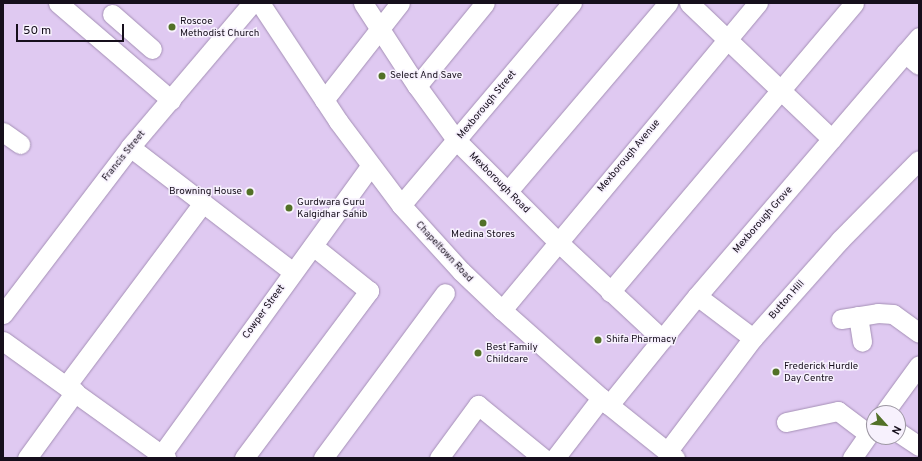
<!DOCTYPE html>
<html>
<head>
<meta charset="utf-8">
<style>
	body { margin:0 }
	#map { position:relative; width:922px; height:461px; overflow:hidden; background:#dfc9f1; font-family:Overpass,sans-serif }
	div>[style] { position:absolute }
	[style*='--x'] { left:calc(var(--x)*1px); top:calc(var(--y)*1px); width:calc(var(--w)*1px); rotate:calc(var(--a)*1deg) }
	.roads { filter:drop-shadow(0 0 1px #a48fb5) drop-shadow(0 0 1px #a48fb5) }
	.minor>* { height:19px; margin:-9.5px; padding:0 9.5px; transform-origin:9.5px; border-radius:9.5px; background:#fff }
	.dots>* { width:11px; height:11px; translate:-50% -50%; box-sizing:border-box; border:2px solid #f7f1fd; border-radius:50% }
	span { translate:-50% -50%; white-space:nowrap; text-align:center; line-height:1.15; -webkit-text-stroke:3px #f7f1fd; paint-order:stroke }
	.poi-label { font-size:10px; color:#160f1c }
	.left { translate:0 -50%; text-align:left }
	.right { translate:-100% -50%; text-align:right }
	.street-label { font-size:10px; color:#160f1c }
	.frame { position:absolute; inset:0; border:4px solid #160f1c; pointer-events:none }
	.north { position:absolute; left:866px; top:405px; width:40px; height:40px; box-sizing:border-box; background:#f7f1fd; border:1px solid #9d97a3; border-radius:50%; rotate:117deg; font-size:11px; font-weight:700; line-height:16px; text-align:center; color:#160f1c }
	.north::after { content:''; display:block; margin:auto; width:14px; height:18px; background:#527127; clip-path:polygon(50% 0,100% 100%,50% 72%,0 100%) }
	.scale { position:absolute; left:16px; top:24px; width:108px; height:18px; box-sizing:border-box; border:2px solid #160f1c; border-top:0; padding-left:5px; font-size:12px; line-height:14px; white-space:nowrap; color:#160f1c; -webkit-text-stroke:3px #f7f1fd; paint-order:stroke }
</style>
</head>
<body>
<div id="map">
	<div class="roads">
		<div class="minor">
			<i style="--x:58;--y:3;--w:149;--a:40.6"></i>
			<i style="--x:260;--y:3;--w:141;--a:56.5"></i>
			<i style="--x:338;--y:121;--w:105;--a:53.1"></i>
			<i style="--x:401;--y:205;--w:89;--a:47.7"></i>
			<i style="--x:461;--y:271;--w:57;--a:43.6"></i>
			<i style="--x:502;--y:310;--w:143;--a:41.6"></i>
			<i style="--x:609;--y:405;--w:85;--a:38.8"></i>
			<i style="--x:363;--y:3;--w:99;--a:57"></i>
			<i style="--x:417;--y:86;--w:68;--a:54"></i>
			<i style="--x:457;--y:141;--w:141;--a:45"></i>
			<i style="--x:557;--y:241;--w:144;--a:43"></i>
			<i style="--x:689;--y:3;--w:197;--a:43.6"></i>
			<i style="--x:112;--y:14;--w:53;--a:41.2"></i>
			<i style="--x:905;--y:53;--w:18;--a:41"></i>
			<i style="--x:417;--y:86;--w:107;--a:-50.7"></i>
			<i style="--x:324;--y:100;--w:123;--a:-51.9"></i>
			<i style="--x:3;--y:132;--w:21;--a:35"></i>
			<i style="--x:130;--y:147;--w:205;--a:37.5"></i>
			<i style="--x:508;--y:191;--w:247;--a:-49.6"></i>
			<i style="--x:401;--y:205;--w:265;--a:-49.8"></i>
			<i style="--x:610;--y:292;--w:378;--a:-49.8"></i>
			<i style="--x:697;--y:296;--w:70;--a:36.9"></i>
			<i style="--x:502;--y:310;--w:400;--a:-50.2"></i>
			<i style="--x:3;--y:314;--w:210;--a:-52.7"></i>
			<i style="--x:130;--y:147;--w:189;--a:-49.7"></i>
			<i style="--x:858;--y:316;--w:26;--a:81"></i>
			<i style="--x:841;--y:319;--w:37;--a:-9"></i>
			<i style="--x:878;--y:313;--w:15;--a:4"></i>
			<i style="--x:893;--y:314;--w:32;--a:36"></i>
			<i style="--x:3;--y:341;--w:201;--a:35.7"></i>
			<i style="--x:66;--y:386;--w:229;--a:-53.2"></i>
			<i style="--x:609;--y:405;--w:140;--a:-51.1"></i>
			<i style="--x:697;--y:296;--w:341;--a:-49.4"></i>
			<i style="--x:884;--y:413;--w:59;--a:-53.9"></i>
			<i style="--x:786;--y:422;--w:53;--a:-11.9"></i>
			<i style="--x:838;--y:411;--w:38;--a:37"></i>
			<i style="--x:898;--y:432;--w:25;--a:34"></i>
			<i style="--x:667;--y:452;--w:143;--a:-53"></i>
			<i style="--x:753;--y:338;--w:131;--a:-48.4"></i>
			<i style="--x:840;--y:240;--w:112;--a:-45.4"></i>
			<i style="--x:27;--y:458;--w:82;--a:-54"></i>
			<i style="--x:159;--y:458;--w:360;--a:-54.1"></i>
			<i style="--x:244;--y:458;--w:209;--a:-53.2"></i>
			<i style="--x:369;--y:291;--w:72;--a:-141.2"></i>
			<i style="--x:323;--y:458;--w:205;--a:-53.5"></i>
			<i style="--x:439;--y:458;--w:66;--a:-53.7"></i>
			<i style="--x:478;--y:405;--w:84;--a:39.2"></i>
			<i style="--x:555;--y:458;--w:76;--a:-52.5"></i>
			<i style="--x:852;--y:458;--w:39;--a:-55"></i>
		</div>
	</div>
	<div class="dots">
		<i style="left:172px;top:27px;background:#527127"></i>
		<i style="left:382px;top:76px;background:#527127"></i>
		<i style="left:250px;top:192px;background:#527127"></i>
		<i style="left:289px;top:208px;background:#527127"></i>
		<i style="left:483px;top:223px;background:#527127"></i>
		<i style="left:598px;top:340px;background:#527127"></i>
		<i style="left:478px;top:353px;background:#527127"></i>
		<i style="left:776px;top:372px;background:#527127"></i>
	</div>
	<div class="poi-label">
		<span class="left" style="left:180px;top:27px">Roscoe<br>Methodist Church</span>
		<span class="left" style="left:390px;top:76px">Select And Save</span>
		<span class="right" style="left:242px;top:192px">Browning House</span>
		<span class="left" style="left:297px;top:208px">Gurdwara Guru<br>Kalgidhar Sahib</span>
		<span style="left:483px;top:235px">Medina Stores</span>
		<span class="left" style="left:606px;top:340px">Shifa Pharmacy</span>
		<span class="left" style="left:486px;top:353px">Best Family<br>Childcare</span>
		<span class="left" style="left:784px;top:372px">Frederick Hurdle<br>Day Centre</span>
	</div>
	<div class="street-label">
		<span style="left:487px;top:105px;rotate:-50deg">Mexborough Street</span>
		<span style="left:124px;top:156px;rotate:-51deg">Francis Street</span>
		<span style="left:629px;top:156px;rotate:-50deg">Mexborough Avenue</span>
		<span style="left:499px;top:183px;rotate:45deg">Mexborough Road</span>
		<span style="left:763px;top:220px;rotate:-49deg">Mexborough Grove</span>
		<span style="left:444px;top:252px;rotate:47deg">Chapeltown Road</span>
		<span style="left:787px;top:300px;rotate:-49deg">Button Hill</span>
		<span style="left:264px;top:312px;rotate:-54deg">Cowper Street</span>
	</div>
	<div class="frame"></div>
	<div class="north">N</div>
	<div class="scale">50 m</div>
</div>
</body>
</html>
